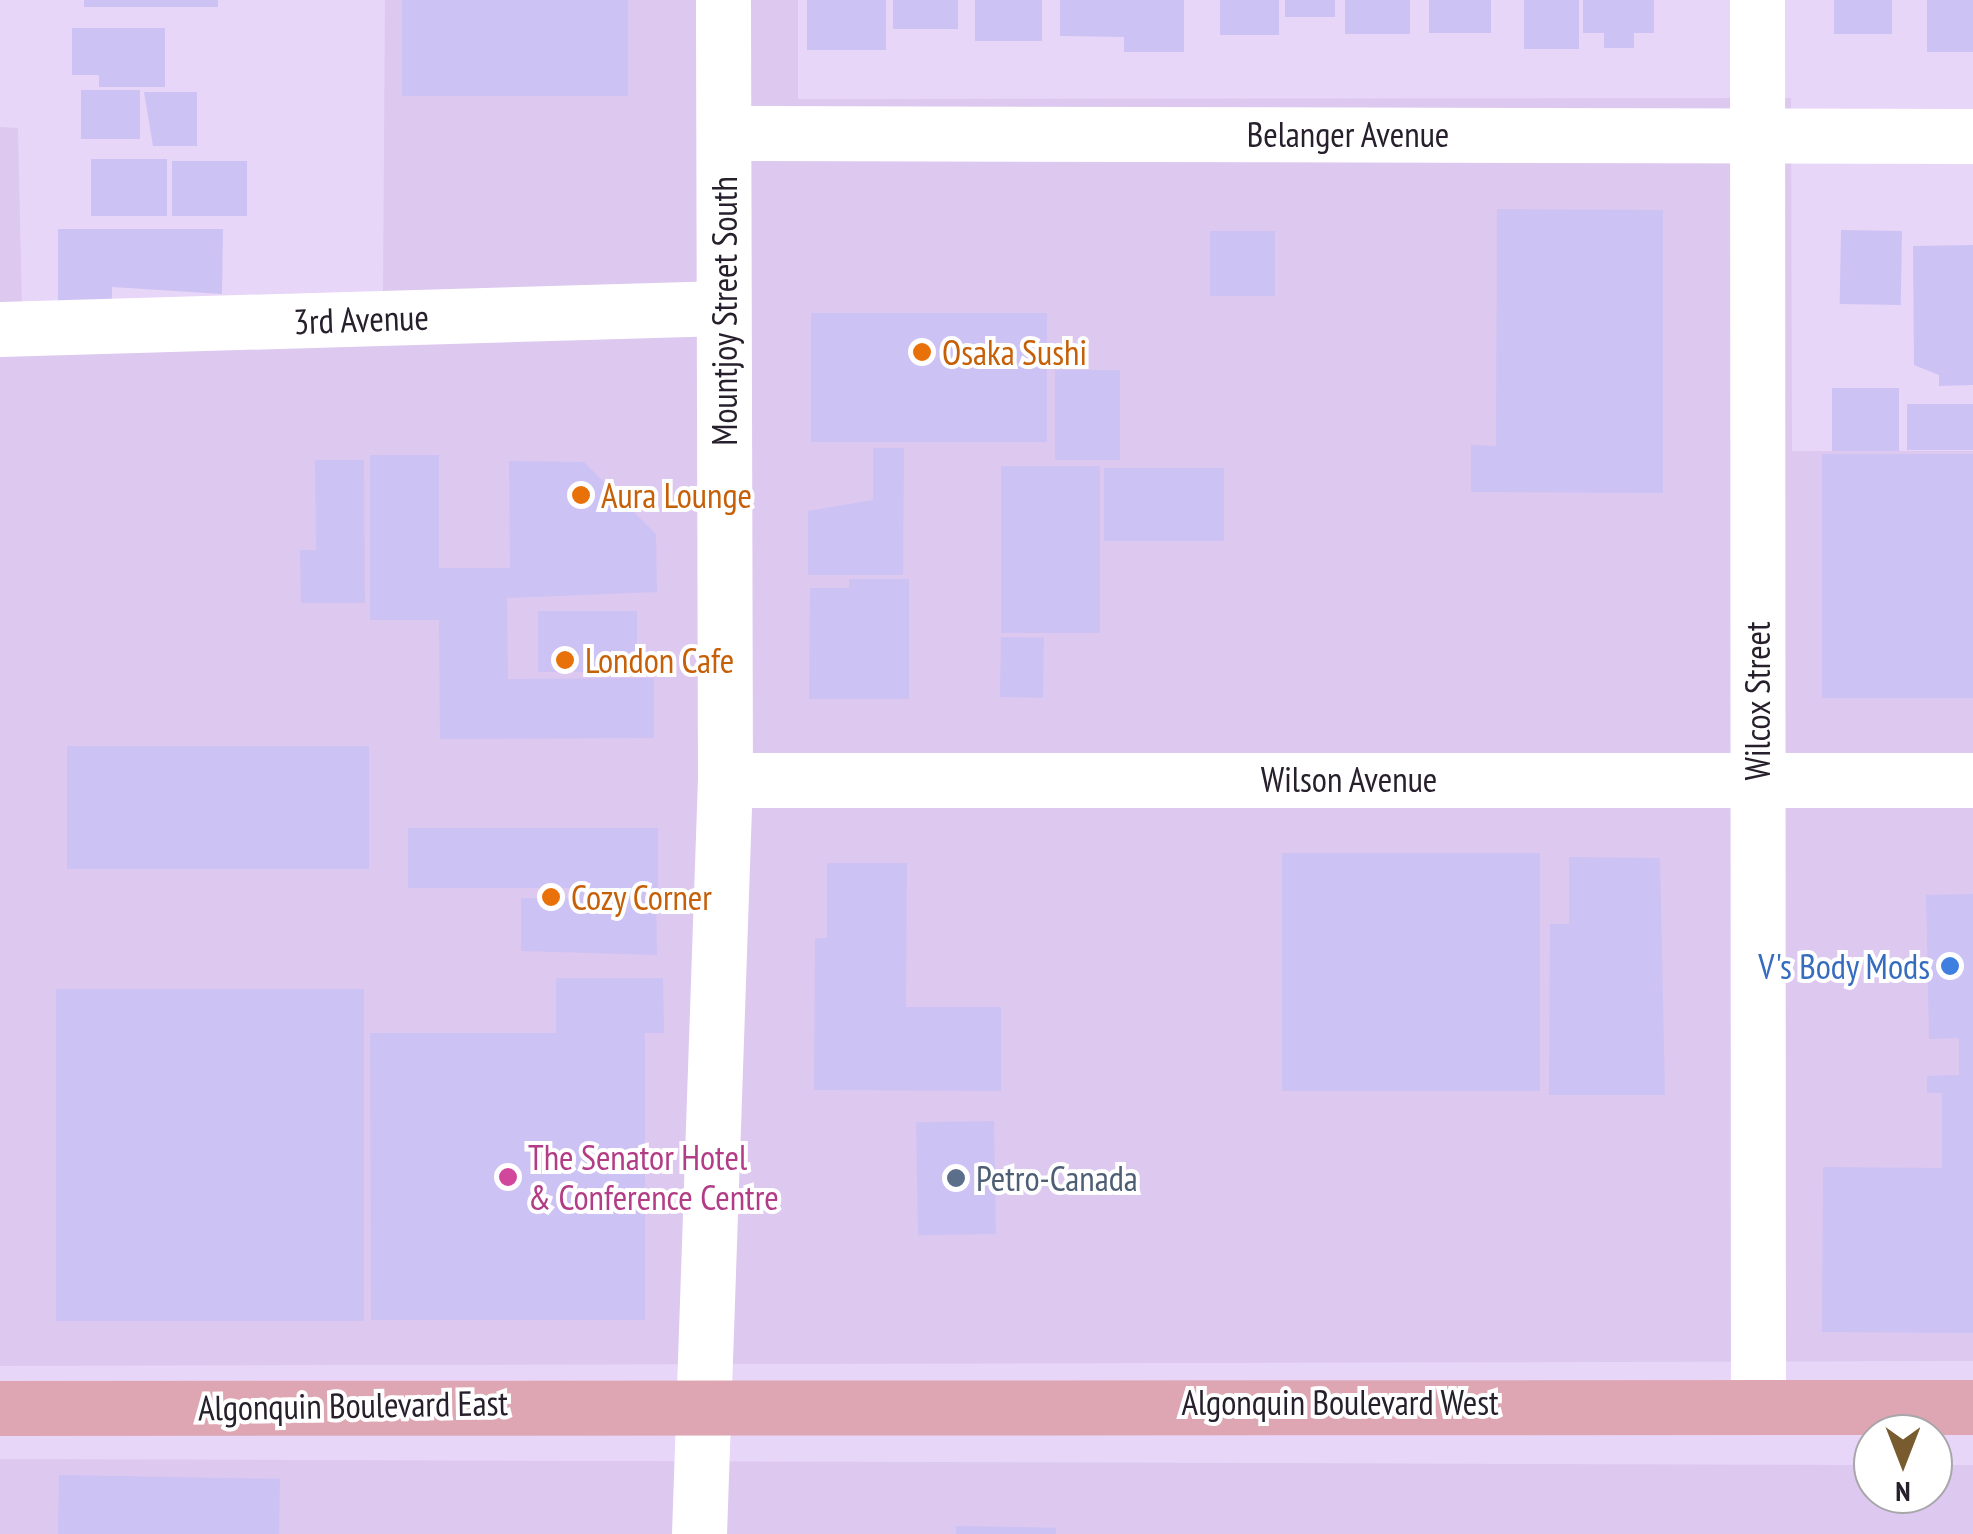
<!DOCTYPE html>
<html>
<head>
<meta charset="utf-8">
<style>
	body { margin:0 }
	#map { position:relative; width:1973px; height:1534px; overflow:hidden; background:#e8d6f8; font-family:"PT Sans Narrow",sans-serif }
	div>[style] { position:absolute }
	[style*='--x'] { left:calc(var(--x)*1px); top:calc(var(--y)*1px); width:calc(var(--w)*1px); rotate:calc(var(--a)*1deg) }
	.built>* { inset:0; background:#ddc8ef }
	.building>* { inset:0; background:#ccc2f4; transform-origin:0 0 }
	.street>* { height:55px; margin:-27.5px; padding:0 27.5px; transform-origin:27.5px; border-radius:27.5px; background:#fff }
	.secondary>* { height:55px; margin:-27.5px; padding:0 27.5px; transform-origin:27.5px; border-radius:27.5px; background:#fff }
	.primary>* { height:55px; margin:-27.5px; padding:0 27.5px; transform-origin:27.5px; border-radius:27.5px; background:#dea6b2 }
	.dots>* { width:28px; height:28px; translate:-50% -50%; box-sizing:border-box; border:5px solid #fff; border-radius:50% }
	span { translate:-50% -50%; white-space:nowrap; text-align:center; line-height:1.15; -webkit-text-stroke:8px #fff; paint-order:stroke }
	.street-label { font-size:35px; color:#27202c }
	.food-label { font-size:35px; color:#c56008 }
	.left { translate:0 -50%; text-align:left }
	.shop-label { font-size:35px; color:#366cbe }
	.right { translate:-100% -50%; text-align:right }
	.hotel-label { font-size:35px; color:#b23c85 }
	.service-label { font-size:35px; color:#4e5e75 }
	.north { position:absolute; left:1853px; top:1414px; width:100px; height:100px; box-sizing:border-box; background:#fff; border:2px solid #a9a6ab; border-radius:50%; rotate:180deg; font-size:28px; font-weight:700; line-height:40px; text-align:center; color:#27202c }
	.north::after { content:''; display:block; margin:auto; width:35px; height:45px; background:#785c2f; clip-path:polygon(50% 0,100% 100%,50% 72%,0 100%) }
</style>
</head>
<body>
<div id="map">
	<div class="built">
		<i style="clip-path:polygon(385px 0,798px 0,798px 99px,1791px 98px,1792px 451px,1973px 451px,1973px 1361px,0 1366px,0 127px,18px 128px,22px 311px,383px 291px)"></i>
		<i style="clip-path:polygon(0 1459px,1873px 1465px,1873px 1494px,1933px 1494px,1933px 1465px,1973px 1465px,1973px 1534px,0 1534px)"></i>
	</div>
	<div class="building">
		<i style="left:84px;top:0;width:134px;height:7px"></i>
		<i style="left:402px;top:0;width:226px;height:96px"></i>
		<i style="left:807px;top:0;width:79px;height:50px"></i>
		<i style="left:893px;top:0;width:65px;height:29px"></i>
		<i style="left:975px;top:0;width:67px;height:41px"></i>
		<i style="clip-path:polygon(1060px 0,1184px 0,1184px 52px,1124px 52px,1124px 37px,1060px 36px)"></i>
		<i style="left:1220px;top:0;width:59px;height:35px"></i>
		<i style="left:1285px;top:0;width:50px;height:17px"></i>
		<i style="left:1345px;top:0;width:65px;height:34px"></i>
		<i style="left:1429px;top:0;width:62px;height:33px"></i>
		<i style="left:1524px;top:0;width:55px;height:49px"></i>
		<i style="clip-path:polygon(1583px 0,1654px 0,1654px 33px,1634px 33px,1634px 48px,1604px 48px,1604px 33px,1583px 33px)"></i>
		<i style="left:1834px;top:0;width:58px;height:34px"></i>
		<i style="left:1927px;top:0;width:46px;height:52px"></i>
		<i style="clip-path:polygon(72px 28px,165px 28px,165px 87px,99px 87px,99px 75px,72px 75px)"></i>
		<i style="left:81px;top:90px;width:59px;height:49px"></i>
		<i style="clip-path:polygon(144px 92px,197px 92px,197px 146px,153px 146px)"></i>
		<i style="left:91px;top:159px;width:76px;height:57px"></i>
		<i style="left:172px;top:161px;width:75px;height:55px"></i>
		<i style="clip-path:polygon(1497px 209px,1663px 210px,1663px 493px,1471px 492px,1471px 445px,1496px 446px)"></i>
		<i style="clip-path:polygon(58px 229px,223px 229px,222px 294px,112px 287px,112px 304px,58px 303px)"></i>
		<i style="left:1841px;top:230px;width:61px;height:74px;rotate:1deg"></i>
		<i style="left:1210px;top:231px;width:65px;height:65px"></i>
		<i style="clip-path:polygon(1973px 245px,1973px 385px,1939px 386px,1939px 375px,1914px 365px,1913px 246px)"></i>
		<i style="left:811px;top:313px;width:236px;height:129px"></i>
		<i style="left:1055px;top:370px;width:65px;height:90px"></i>
		<i style="left:1832px;top:388px;width:67px;height:63px"></i>
		<i style="left:1907px;top:404px;width:66px;height:46px"></i>
		<i style="clip-path:polygon(873px 448px,904px 448px,903px 575px,808px 575px,808px 511px,873px 500px)"></i>
		<i style="left:1822px;top:454px;width:151px;height:244px"></i>
		<i style="clip-path:polygon(370px 455px,439px 455px,439px 568px,510px 568px,509px 461px,584px 462px,656px 534px,657px 592px,507px 598px,508px 679px,654px 678px,654px 738px,440px 739px,439px 620px,370px 620px)"></i>
		<i style="clip-path:polygon(315px 460px,364px 460px,365px 603px,301px 603px,300px 550px,316px 550px)"></i>
		<i style="left:1001px;top:466px;width:99px;height:167px"></i>
		<i style="left:1104px;top:468px;width:120px;height:73px"></i>
		<i style="clip-path:polygon(849px 579px,909px 579px,909px 699px,809px 699px,810px 588px,849px 588px)"></i>
		<i style="left:538px;top:611px;width:99px;height:61px"></i>
		<i style="left:1001px;top:637px;width:43px;height:60px;rotate:1deg"></i>
		<i style="left:369px;top:746px;width:123px;height:302px;rotate:90deg"></i>
		<i style="left:408px;top:828px;width:250px;height:60px"></i>
		<i style="left:1282px;top:853px;width:258px;height:238px"></i>
		<i style="clip-path:polygon(1569px 857px,1660px 858px,1665px 1095px,1549px 1095px,1550px 924px,1569px 924px)"></i>
		<i style="clip-path:polygon(827px 863px,907px 863px,906px 1007px,1001px 1007px,1001px 1091px,814px 1090px,815px 938px,827px 938px)"></i>
		<i style="clip-path:polygon(571px 890px,656px 890px,657px 955px,521px 951px,521px 898px,571px 898px)"></i>
		<i style="clip-path:polygon(1973px 894px,1973px 1333px,1822px 1332px,1823px 1167px,1942px 1168px,1942px 1093px,1927px 1093px,1927px 1076px,1959px 1075px,1959px 1038px,1929px 1039px,1926px 895px)"></i>
		<i style="clip-path:polygon(556px 978px,663px 978px,664px 1033px,645px 1033px,645px 1320px,371px 1320px,370px 1033px,556px 1033px)"></i>
		<i style="left:364px;top:989px;width:332px;height:308px;rotate:90deg"></i>
		<i style="left:994px;top:1121px;width:113px;height:78px;rotate:89deg"></i>
		<i style="left:59px;top:1475px;width:221px;height:59px;rotate:1deg"></i>
		<i style="left:956px;top:1526px;width:100px;height:8px;rotate:1deg"></i>
	</div>
	<div class="street">
		<i style="--x:1757;--y:0;--w:1403;--a:89.96"></i>
		<i style="--x:724;--y:133;--w:1249;--a:0.14"></i>
		<i style="--x:0;--y:329;--w:723;--a:-1.66"></i>
		<i style="--x:725;--y:780;--w:1248;--a:0"></i>
	</div>
	<div class="secondary">
		<i style="--x:699;--y:1534;--w:754;--a:-88.03"></i>
		<i style="--x:725;--y:780;--w:780;--a:-90.15"></i>
	</div>
	<div class="primary">
		<i style="--x:0;--y:1408;--w:1973;--a:-0.03"></i>
	</div>
	<div class="dots">
		<i style="left:922px;top:352px;background:#e8710a"></i>
		<i style="left:581px;top:495px;background:#e8710a"></i>
		<i style="left:565px;top:660px;background:#e8710a"></i>
		<i style="left:551px;top:897px;background:#e8710a"></i>
		<i style="left:1950px;top:966px;background:#3f7fe0"></i>
		<i style="left:508px;top:1177px;background:#d1479c"></i>
		<i style="left:956px;top:1178px;background:#5c6f8a"></i>
	</div>
	<div class="street-label">
		<span style="left:1348px;top:134px">Belanger Avenue</span>
		<span style="left:724px;top:311px;rotate:-90deg">Mountjoy Street South</span>
		<span style="left:361px;top:319px;rotate:-2deg">3rd Avenue</span>
		<span style="left:1757px;top:701px;rotate:-90deg">Wilcox Street</span>
		<span style="left:1349px;top:779px">Wilson Avenue</span>
		<span style="left:1340px;top:1402px">Algonquin Boulevard West</span>
		<span style="left:353px;top:1405px;rotate:-1deg">Algonquin Boulevard East</span>
	</div>
	<div class="food-label">
		<span class="left" style="left:942px;top:352px">Osaka Sushi</span>
		<span class="left" style="left:601px;top:495px">Aura Lounge</span>
		<span class="left" style="left:585px;top:660px">London Cafe</span>
		<span class="left" style="left:571px;top:897px">Cozy Corner</span>
	</div>
	<div class="shop-label">
		<span class="right" style="left:1930px;top:966px">V's Body Mods</span>
	</div>
	<div class="hotel-label">
		<span class="left" style="left:528px;top:1177px">The Senator Hotel<br>&amp; Conference Centre</span>
	</div>
	<div class="service-label">
		<span class="left" style="left:976px;top:1178px">Petro-Canada</span>
	</div>
	<div class="north">N</div>
</div>
</body>
</html>
